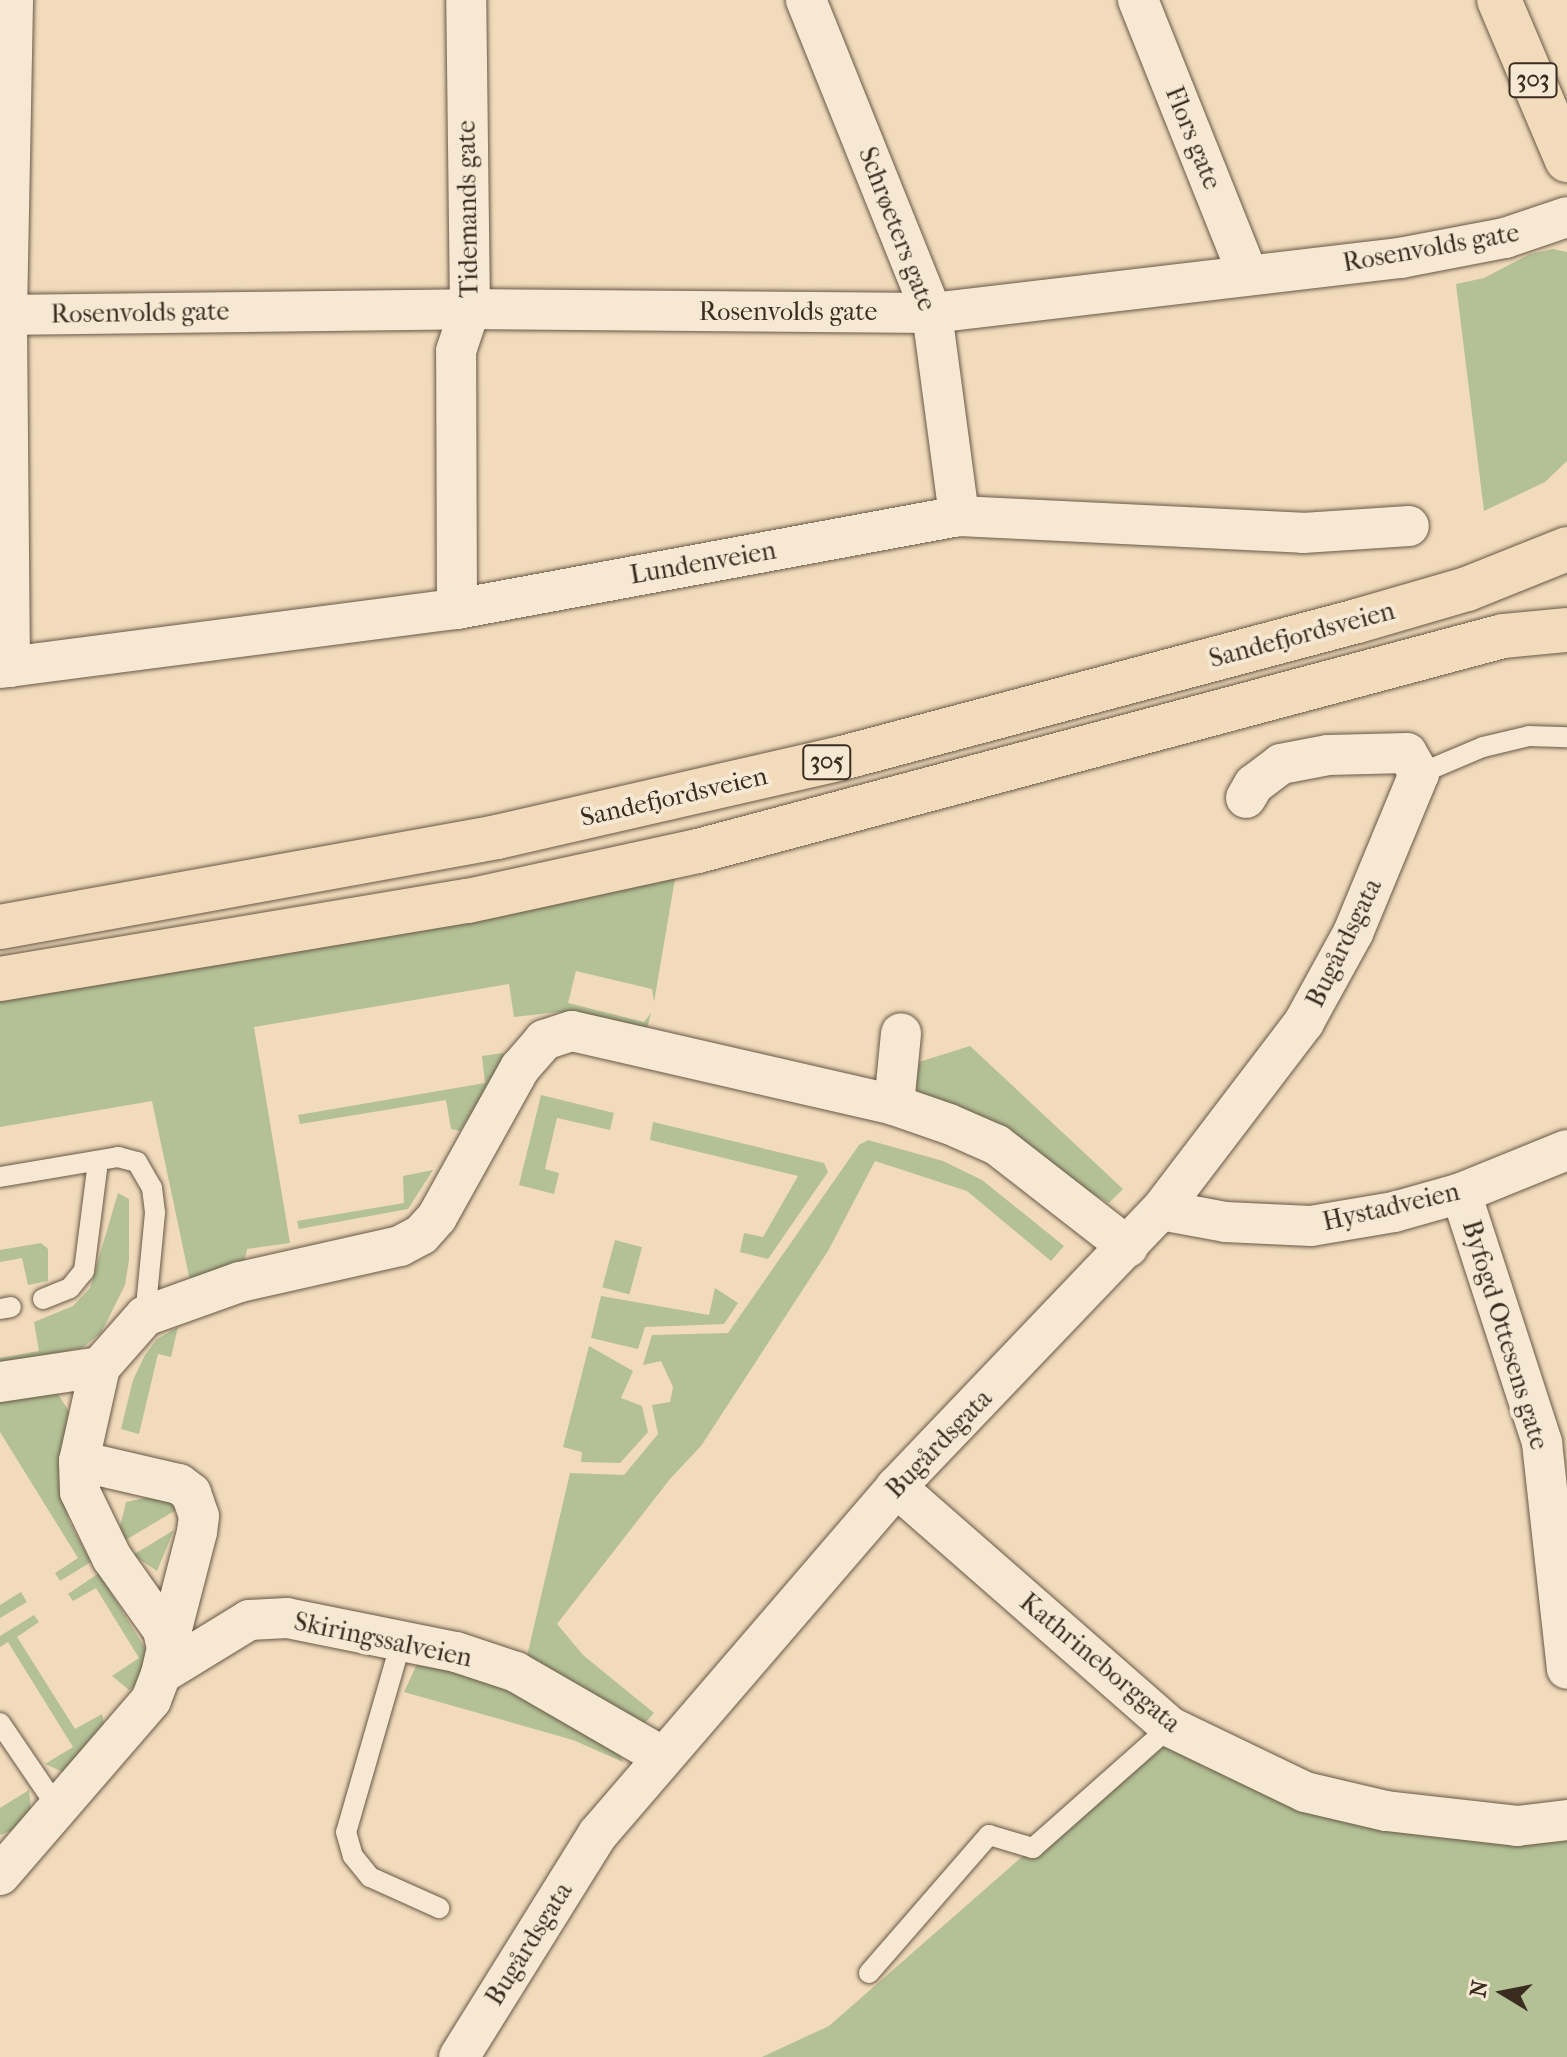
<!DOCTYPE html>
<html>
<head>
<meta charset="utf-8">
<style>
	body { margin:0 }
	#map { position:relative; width:1567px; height:2057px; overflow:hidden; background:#f1dbbb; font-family:"IM FELL French Canon",serif }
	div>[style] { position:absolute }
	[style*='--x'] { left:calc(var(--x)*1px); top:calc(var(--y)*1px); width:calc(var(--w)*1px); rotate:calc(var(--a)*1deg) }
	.green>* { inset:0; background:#b3c195; transform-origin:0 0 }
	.roads { filter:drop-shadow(0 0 2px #685847) drop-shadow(0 0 2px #685847) }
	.lane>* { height:20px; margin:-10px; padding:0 10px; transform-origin:10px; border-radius:10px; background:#f6e8d3 }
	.street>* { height:40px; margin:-20px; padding:0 20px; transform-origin:20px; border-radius:20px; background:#f6e8d3 }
	.primary>* { height:44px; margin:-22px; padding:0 22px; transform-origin:22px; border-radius:22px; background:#f1dbbb }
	span { translate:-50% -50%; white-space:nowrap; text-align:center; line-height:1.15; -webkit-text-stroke:8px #f6e8d3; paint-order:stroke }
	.shield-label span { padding:2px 6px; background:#f6e8d3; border:2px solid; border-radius:6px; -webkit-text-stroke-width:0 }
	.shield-label { font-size:24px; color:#3a2d20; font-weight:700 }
	.street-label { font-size:26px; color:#3a2d20 }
	.north { position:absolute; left:1463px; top:1953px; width:80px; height:80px; -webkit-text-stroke:6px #f6e8d3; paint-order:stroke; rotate:280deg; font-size:22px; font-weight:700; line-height:32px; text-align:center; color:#3a2d20 }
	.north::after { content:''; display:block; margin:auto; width:28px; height:36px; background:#3a2d20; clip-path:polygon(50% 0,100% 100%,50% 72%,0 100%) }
</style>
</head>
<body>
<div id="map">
	<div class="green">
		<i style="clip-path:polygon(1553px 249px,1567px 252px,1567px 461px,1545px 482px,1484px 511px,1456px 284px,1484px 278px,1530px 254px)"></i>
		<i style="clip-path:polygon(676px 873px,654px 1002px,652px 989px,576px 971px,568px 1003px,644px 1022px,651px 1013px,646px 1033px,559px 1012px,514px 1017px,509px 984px,254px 1027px,290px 1243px,247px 1249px,244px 1264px,194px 1281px,189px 1276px,152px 1101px,0 1127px,0 997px)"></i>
		<i style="clip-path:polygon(970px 1046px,1123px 1189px,1109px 1203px,922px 1097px,914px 1084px,919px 1062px)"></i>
		<i style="clip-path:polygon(503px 1053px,506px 1058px,460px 1131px,451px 1129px,446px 1100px,300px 1124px,298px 1115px,485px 1083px,482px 1056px)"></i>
		<i style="clip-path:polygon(541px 1095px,614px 1113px,610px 1130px,557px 1118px,545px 1169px,559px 1173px,554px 1194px,519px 1185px)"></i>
		<i style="clip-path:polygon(653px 1122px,824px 1163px,828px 1172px,768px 1259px,740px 1252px,744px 1233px,763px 1237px,798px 1176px,650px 1140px)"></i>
		<i style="clip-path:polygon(868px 1140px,943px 1161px,982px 1180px,1064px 1246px,1051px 1261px,967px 1191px,875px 1161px,828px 1251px,701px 1446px,670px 1479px,557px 1624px,583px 1655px,654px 1713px,645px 1723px,639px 1721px,527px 1656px,570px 1473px,624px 1475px,658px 1434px,652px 1405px,670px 1402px,673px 1387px,661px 1361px,643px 1365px,652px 1335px,728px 1333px,859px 1145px)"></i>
		<i style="clip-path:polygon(433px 1170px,408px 1209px,299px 1229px,297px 1221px,404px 1203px,403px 1176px)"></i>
		<i style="clip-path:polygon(118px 1193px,129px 1199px,129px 1260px,125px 1285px,101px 1333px,82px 1348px,0 1363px,0 1358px,39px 1351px,34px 1322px,73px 1306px,90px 1288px)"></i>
		<i style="left:615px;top:1240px;width:28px;height:49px;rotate:15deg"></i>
		<i style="clip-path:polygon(41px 1243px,48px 1249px,48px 1281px,28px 1285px,22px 1258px,0 1262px,0 1250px)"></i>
		<i style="clip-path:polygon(715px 1288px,738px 1303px,724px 1324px,645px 1327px,638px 1349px,591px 1338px,601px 1296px,709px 1315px)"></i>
		<i style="clip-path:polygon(178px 1327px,171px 1357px,158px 1354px,139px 1434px,121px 1429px,133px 1380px,145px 1355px,157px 1339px)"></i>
		<i style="clip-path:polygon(589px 1346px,633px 1371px,621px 1398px,642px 1406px,648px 1432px,620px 1463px,581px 1462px,582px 1452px,563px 1447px)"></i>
		<i style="clip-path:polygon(0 1391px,57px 1392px,71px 1415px,61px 1490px,69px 1521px,91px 1562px,60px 1581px,55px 1573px,78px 1558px,0 1432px)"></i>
		<i style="clip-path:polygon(155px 1496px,174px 1503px,176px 1510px,124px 1541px,120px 1527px,126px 1502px)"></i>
		<i style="clip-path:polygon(174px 1530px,157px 1571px,133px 1555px)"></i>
		<i style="clip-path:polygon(99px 1573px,146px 1650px,138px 1684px,129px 1690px,112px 1676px,139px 1658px,96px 1588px,73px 1601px,68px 1594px)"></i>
		<i style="clip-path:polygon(21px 1592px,27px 1602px,0 1618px,0 1605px)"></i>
		<i style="clip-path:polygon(34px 1615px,39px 1622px,17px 1637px,75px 1729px,102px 1714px,104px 1723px,63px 1772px,45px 1764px,73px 1747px,8px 1642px,0 1647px,0 1636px)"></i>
		<i style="clip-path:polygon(417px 1664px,495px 1679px,618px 1749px,623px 1762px,573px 1740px,404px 1692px)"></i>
		<i style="clip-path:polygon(1170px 1727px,1305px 1792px,1567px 1818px,1567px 2057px,762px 2057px,829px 2026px)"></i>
		<i style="clip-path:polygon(29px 1790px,31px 1810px,14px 1830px,0 1835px,0 1808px)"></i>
	</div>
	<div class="roads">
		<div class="lane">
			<i style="--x:1419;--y:774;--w:69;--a:-22.9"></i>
			<i style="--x:1483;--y:747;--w:47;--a:-13.4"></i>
			<i style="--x:1529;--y:736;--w:38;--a:2"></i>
			<i style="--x:0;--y:1177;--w:120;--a:-9.6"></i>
			<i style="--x:118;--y:1157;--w:20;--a:15"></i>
			<i style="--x:137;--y:1162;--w:30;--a:60"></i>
			<i style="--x:152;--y:1188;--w:25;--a:83"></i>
			<i style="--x:155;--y:1213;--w:103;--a:95.5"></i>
			<i style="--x:43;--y:1299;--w:29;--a:-22"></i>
			<i style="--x:70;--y:1288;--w:22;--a:-51"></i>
			<i style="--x:84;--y:1271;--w:111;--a:-82.7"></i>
			<i style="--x:0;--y:1309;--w:11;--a:-10"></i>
			<i style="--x:401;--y:1642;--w:198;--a:106.1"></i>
			<i style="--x:346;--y:1832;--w:25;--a:74"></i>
			<i style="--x:353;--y:1856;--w:27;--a:51"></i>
			<i style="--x:370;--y:1877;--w:76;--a:24.2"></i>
			<i style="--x:0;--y:1723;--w:102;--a:55.8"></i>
			<i style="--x:869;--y:1973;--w:183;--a:-49"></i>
			<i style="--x:989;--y:1835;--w:46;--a:16.5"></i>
			<i style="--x:1033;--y:1848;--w:183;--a:-41.5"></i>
		</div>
		<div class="street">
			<i style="--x:806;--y:0;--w:337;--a:68.1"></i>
			<i style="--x:932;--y:313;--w:205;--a:82.4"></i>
			<i style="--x:1138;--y:0;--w:296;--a:68.2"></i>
			<i style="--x:0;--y:315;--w:470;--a:-0.7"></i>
			<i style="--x:470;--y:309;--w:462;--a:0.5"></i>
			<i style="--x:932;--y:313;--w:471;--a:-6.7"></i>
			<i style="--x:1400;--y:258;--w:107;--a:-10.8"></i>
			<i style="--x:1505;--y:238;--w:65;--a:-18.7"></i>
			<i style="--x:457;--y:609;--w:258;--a:-90.2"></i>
			<i style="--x:456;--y:351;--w:44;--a:-71.6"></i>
			<i style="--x:470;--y:309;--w:309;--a:-90.7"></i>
			<i style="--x:10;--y:667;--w:352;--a:-90.5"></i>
			<i style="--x:7;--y:315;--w:315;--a:-88.9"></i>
			<i style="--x:0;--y:668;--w:461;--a:-7.4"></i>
			<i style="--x:457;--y:609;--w:511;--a:-10.5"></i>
			<i style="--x:959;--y:516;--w:344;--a:2.8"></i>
			<i style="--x:1303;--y:533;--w:106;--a:-3.8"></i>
			<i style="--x:894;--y:1105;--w:72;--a:-84.4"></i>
			<i style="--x:1461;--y:1193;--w:263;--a:72"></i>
			<i style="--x:1542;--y:1443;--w:227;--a:83.7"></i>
			<i style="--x:1161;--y:1210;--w:65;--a:10.6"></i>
			<i style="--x:1225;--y:1222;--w:86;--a:2.7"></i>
			<i style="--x:1311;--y:1226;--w:84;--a:-9.6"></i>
			<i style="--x:1394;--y:1212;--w:70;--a:-15.8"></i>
			<i style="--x:1461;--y:1193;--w:114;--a:-22.1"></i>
			<i style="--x:0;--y:1382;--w:101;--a:-8.5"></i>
			<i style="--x:79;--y:1461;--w:103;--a:13"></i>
			<i style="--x:179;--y:1484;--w:15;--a:37"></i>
			<i style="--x:191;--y:1493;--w:24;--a:71"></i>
			<i style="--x:199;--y:1516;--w:16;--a:97"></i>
			<i style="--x:197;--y:1532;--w:120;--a:104.5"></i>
			<i style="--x:896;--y:1487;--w:364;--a:41.2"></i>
			<i style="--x:1170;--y:1727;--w:150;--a:25.7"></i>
			<i style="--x:1305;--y:1792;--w:83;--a:13.2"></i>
			<i style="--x:1386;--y:1811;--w:132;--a:6.5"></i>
			<i style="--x:1517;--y:1826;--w:50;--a:-6.8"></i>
			<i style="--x:161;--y:1674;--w:27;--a:-77"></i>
			<i style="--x:167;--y:1648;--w:18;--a:-103"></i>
			<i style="--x:163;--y:1630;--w:88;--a:-125.3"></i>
			<i style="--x:112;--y:1558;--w:73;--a:-115.9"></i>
			<i style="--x:80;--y:1492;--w:31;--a:-92"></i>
			<i style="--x:79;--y:1461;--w:96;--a:-77.4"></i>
			<i style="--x:100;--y:1367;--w:68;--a:-48.6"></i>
			<i style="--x:145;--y:1316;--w:101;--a:-19.7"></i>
			<i style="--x:240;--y:1282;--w:164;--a:-12.7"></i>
			<i style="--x:400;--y:1246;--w:24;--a:-28"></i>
			<i style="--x:421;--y:1235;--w:24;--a:-48"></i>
			<i style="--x:437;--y:1217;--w:171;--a:-60.9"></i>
			<i style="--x:520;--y:1068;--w:37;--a:-49"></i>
			<i style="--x:544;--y:1040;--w:29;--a:-18"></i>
			<i style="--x:572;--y:1031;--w:330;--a:12.9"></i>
			<i style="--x:894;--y:1105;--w:58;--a:19.1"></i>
			<i style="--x:949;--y:1124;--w:52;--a:23.6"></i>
			<i style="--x:997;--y:1145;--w:166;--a:37.9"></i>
			<i style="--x:0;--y:1875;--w:231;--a:-49.2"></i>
			<i style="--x:151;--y:1700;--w:28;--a:-69"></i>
			<i style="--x:161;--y:1674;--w:103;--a:-31.5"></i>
			<i style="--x:249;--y:1620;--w:38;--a:-3"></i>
			<i style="--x:287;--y:1618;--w:172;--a:11.4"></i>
			<i style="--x:456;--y:1652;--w:63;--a:18.4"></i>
			<i style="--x:516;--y:1672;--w:170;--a:30"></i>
			<i style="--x:459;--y:2057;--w:263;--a:-58.1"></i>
			<i style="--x:598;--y:1834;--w:457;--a:-49.3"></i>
			<i style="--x:896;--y:1487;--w:383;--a:-46.3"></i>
			<i style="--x:1161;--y:1210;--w:236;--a:-52.7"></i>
			<i style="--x:1304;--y:1022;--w:102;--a:-61.2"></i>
			<i style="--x:1353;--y:933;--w:172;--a:-67.5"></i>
			<i style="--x:1419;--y:774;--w:24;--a:-120"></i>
			<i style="--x:1407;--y:753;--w:79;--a:178.5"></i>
			<i style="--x:1328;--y:755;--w:48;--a:169.2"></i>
			<i style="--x:1281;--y:764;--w:34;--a:143"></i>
			<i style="--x:1254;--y:784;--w:16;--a:120"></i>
		</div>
		<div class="primary">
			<i style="--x:1499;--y:0;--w:174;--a:67"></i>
			<i style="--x:0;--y:927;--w:505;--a:-10.26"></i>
			<i style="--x:497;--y:837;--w:354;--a:-12.9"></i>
			<i style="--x:842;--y:758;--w:533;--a:-14.9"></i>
			<i style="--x:1357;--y:621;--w:115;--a:-16.2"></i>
			<i style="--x:1467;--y:589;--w:108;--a:-21.8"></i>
			<i style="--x:0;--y:979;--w:474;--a:-9.5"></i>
			<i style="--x:468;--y:901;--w:235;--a:-12.3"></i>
			<i style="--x:698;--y:851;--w:833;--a:-14.95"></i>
			<i style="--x:1503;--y:636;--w:64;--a:-5.4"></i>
		</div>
	</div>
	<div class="shield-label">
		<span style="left:1533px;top:80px">303</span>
		<span style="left:827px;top:762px">305</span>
	</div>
	<div class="street-label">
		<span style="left:1193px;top:138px;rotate:68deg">Flors gate</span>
		<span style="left:468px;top:209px;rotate:-91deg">Tidemands gate</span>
		<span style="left:897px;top:229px;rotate:69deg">Schrøeters gate</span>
		<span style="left:1431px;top:248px;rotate:-10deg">Rosenvolds gate</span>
		<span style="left:788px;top:312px">Rosenvolds gate</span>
		<span style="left:140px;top:313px;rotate:-1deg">Rosenvolds gate</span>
		<span style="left:703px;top:563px;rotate:-10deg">Lundenveien</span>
		<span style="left:1302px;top:635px;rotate:-15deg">Sandefjordsveien</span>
		<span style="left:674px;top:797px;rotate:-13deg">Sandefjordsveien</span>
		<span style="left:1344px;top:943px;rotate:-64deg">Bugårdsgata</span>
		<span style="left:1391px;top:1207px;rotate:-13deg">Hystadveien</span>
		<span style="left:1505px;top:1335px;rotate:73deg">Byfogd Ottesens gate</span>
		<span style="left:939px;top:1444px;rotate:-46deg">Bugårdsgata</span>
		<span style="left:383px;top:1640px;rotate:12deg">Skiringssalveien</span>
		<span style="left:1100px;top:1663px;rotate:40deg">Kathrineborggata</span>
		<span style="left:529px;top:1944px;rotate:-58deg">Bugårdsgata</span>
	</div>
	<div class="north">N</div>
</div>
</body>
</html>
